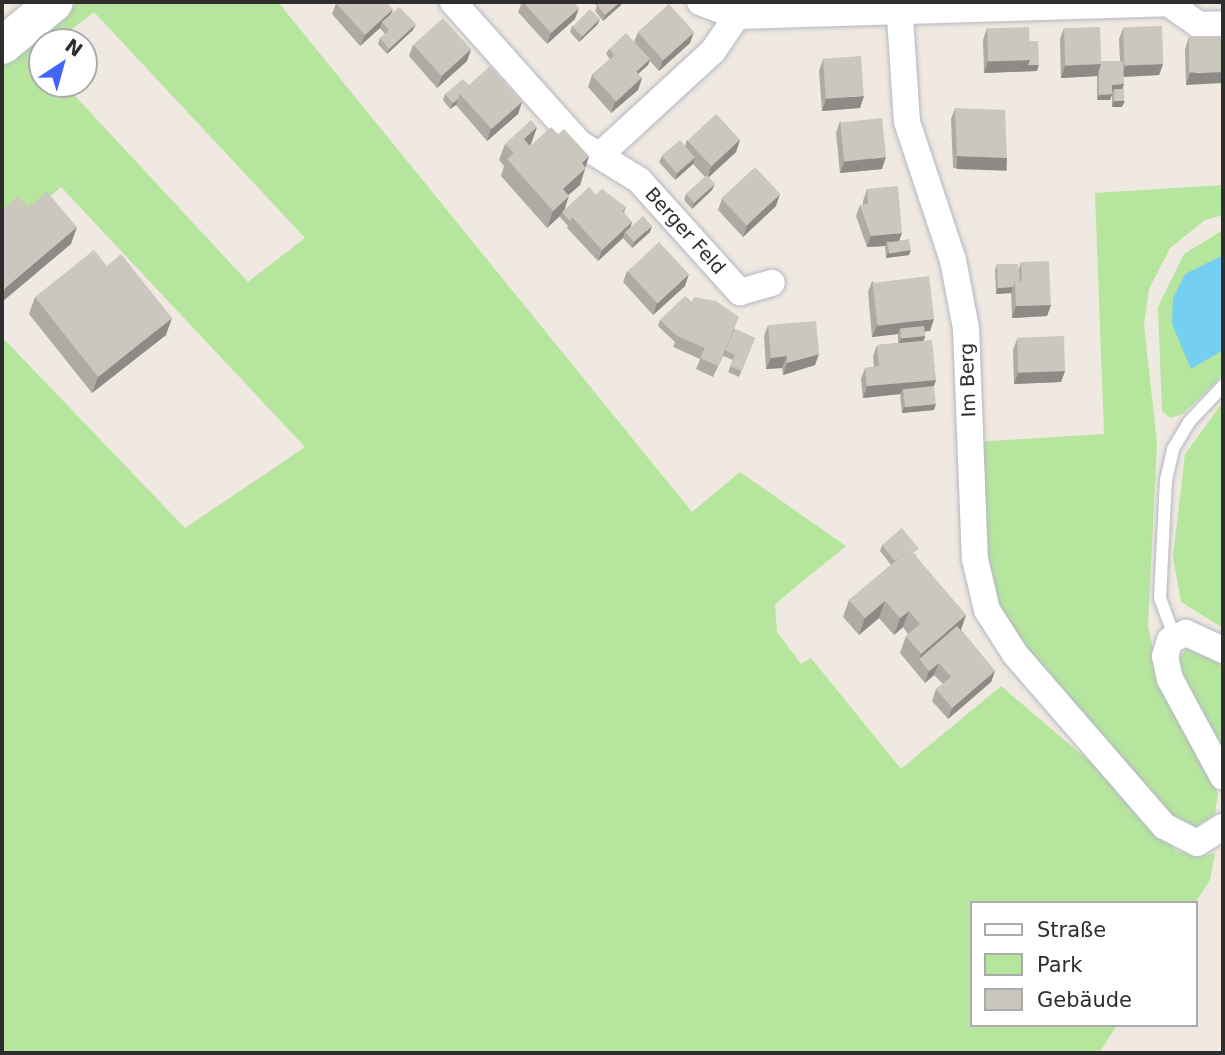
<!DOCTYPE html>
<html>
<head>
<meta charset="utf-8">
<style>
	body { margin:0 }
	#map { position:relative; width:1225px; height:1055px; overflow:hidden; background:#efe9e1; font-family:"DejaVu Sans",sans-serif }
	div>[style] { position:absolute }
	[style*='--x'] { left:calc(var(--x)*1px); top:calc(var(--y)*1px); width:calc(var(--w)*1px); rotate:calc(var(--a)*1deg) }
	.green>* { inset:0; background:#b6e59e }
	.water>* { inset:0; background:#75cff0 }
	.roads { filter:drop-shadow(0 0 2px #b4b7c1) drop-shadow(0 0 2px #b4b7c1) }
	.service>* { height:12px; margin:-6px; padding:0 6px; transform-origin:6px; border-radius:6px; background:#fff }
	.minor>* { height:26px; margin:-13px; padding:0 13px; transform-origin:13px; border-radius:13px; background:#fff }
	.secondary>* { height:37px; margin:-18.5px; padding:0 18.5px; transform-origin:18.5px; border-radius:18.5px; background:#fff }
	.wall>* { inset:0; background:#afaba4 }
	.shaded-wall>* { inset:0; background:#8e8b86; transform-origin:0 0 }
	.building>* { inset:0; background:#cbc7bf; transform-origin:0 0 }
	span { translate:-50% -50%; white-space:nowrap; text-align:center; line-height:1.15; -webkit-text-stroke:5px #fff; paint-order:stroke }
	.street-label { font-size:19px; color:#2e2e2e }
	.frame { position:absolute; inset:0; border:4px solid #2e2e2e; pointer-events:none }
	.legend { position:absolute; left:970px; top:901px; width:228px; height:126px; box-sizing:border-box; background:#fff; border:2px solid #ababab; margin:0; padding:9px 12px; list-style:none; font-size:21px; color:#2e2e2e }
	.legend li { display:flex; align-items:center; gap:14px; height:35px }
	.legend b { width:35px; border:2px solid #ababab }
	.north { position:absolute; left:28px; top:28px; width:70px; height:70px; box-sizing:border-box; background:#fff; border:2px solid #ababab; border-radius:50%; rotate:36deg; font-size:19px; font-weight:700; line-height:28px; text-align:center; color:#2e2e2e }
	.north::after { content:''; display:block; margin:auto; width:24px; height:32px; background:#4264fb; clip-path:polygon(50% 0,100% 100%,50% 72%,0 100%) }
</style>
</head>
<body>
<div id="map">
	<div class="green">
		<i style="clip-path:polygon(evenodd,77px 2px,278px 2px,692px 512px,740px 472px,846px 546px,775px 604px,777px 632px,801px 664px,811px 658px,901px 769px,1001px 686px,1117px 785px,1176px 851px,1198px 857px,1215px 853px,1210px 880px,1195px 903px,971px 903px,971px 1025px,1117px 1025px,1099px 1053px,2px 1053px,2px 337px,185px 528px,305px 447px,61px 187px,25px 218px,2px 216px,2px 62px,77px 2px,94px 12px,305px 238px,248px 282px,64px 84px,42px 84px,42px 42px,55px 42px,94px 12px)"></i>
		<i style="clip-path:polygon(1223px 185px,1223px 215px,1205px 220px,1170px 248px,1149px 289px,1144px 325px,1157px 443px,1148px 626px,1159px 675px,1218px 794px,1215px 814px,1194px 828px,1175px 823px,1031px 660px,994px 597px,958px 443px,1104px 434px,1095px 193px)"></i>
		<i style="clip-path:polygon(1223px 230px,1223px 375px,1183px 414px,1170px 418px,1162px 411px,1158px 307px,1184px 254px)"></i>
		<i style="clip-path:polygon(1223px 402px,1223px 628px,1181px 602px,1173px 557px,1185px 454px)"></i>
		<i style="clip-path:polygon(1188px 647px,1223px 660px,1223px 755px,1177px 661px)"></i>
	</div>
	<div class="water">
		<i style="clip-path:polygon(1223px 255px,1223px 350px,1191px 369px,1172px 324px,1173px 299px,1185px 274px)"></i>
	</div>
	<div class="roads">
		<div class="service">
			<i style="--x:1174;--y:636;--w:40;--a:-110.2"></i>
			<i style="--x:1160;--y:598;--w:118;--a:-87.1"></i>
			<i style="--x:1166;--y:480;--w:32;--a:-77"></i>
			<i style="--x:1173;--y:449;--w:31;--a:-59"></i>
			<i style="--x:1189;--y:422;--w:50;--a:-46.6"></i>
		</div>
		<div class="minor">
			<i style="--x:453;--y:2;--w:189;--a:48.2"></i>
			<i style="--x:579;--y:143;--w:70;--a:31.7"></i>
			<i style="--x:639;--y:180;--w:151;--a:48"></i>
			<i style="--x:740;--y:292;--w:33;--a:-16"></i>
			<i style="--x:700;--y:2;--w:40;--a:21"></i>
			<i style="--x:737;--y:16;--w:431;--a:-1.7"></i>
			<i style="--x:1168;--y:3;--w:38;--a:35"></i>
			<i style="--x:1199;--y:25;--w:24;--a:-2"></i>
			<i style="--x:899;--y:2;--w:120;--a:86.2"></i>
			<i style="--x:907;--y:122;--w:145;--a:71.6"></i>
			<i style="--x:953;--y:260;--w:69;--a:79.2"></i>
			<i style="--x:966;--y:328;--w:231;--a:87.8"></i>
			<i style="--x:975;--y:559;--w:52;--a:76.8"></i>
			<i style="--x:987;--y:610;--w:52;--a:57.5"></i>
			<i style="--x:1015;--y:654;--w:228;--a:49.1"></i>
			<i style="--x:1164;--y:826;--w:37;--a:27"></i>
			<i style="--x:1197;--y:843;--w:31;--a:-32"></i>
			<i style="--x:600;--y:155;--w:154;--a:-42.6"></i>
			<i style="--x:713;--y:51;--w:42;--a:-55.6"></i>
			<i style="--x:1223;--y:650;--w:41;--a:-155.3"></i>
			<i style="--x:1186;--y:633;--w:17;--a:156"></i>
			<i style="--x:1170;--y:640;--w:17;--a:107"></i>
			<i style="--x:1165;--y:656;--w:24;--a:78"></i>
			<i style="--x:1170;--y:679;--w:111;--a:61.6"></i>
		</div>
		<div class="secondary">
			<i style="--x:2;--y:45;--w:67;--a:-39.6"></i>
		</div>
	</div>
	<div class="wall">
		<i style="clip-path:polygon(522px 2px,574px 2px,575px 19px,547px 44px,518px 12px)"></i>
		<i style="clip-path:polygon(593px 2px,622px 2px,621px 5px,603px 21px,595px 11px,597px 6px)"></i>
		<i style="clip-path:polygon(336px 3px,391px 14px,413px 30px,387px 54px,378px 44px,380px 38px,385px 34px,380px 28px,360px 46px,332px 14px)"></i>
		<i style="clip-path:polygon(600px 19px,597px 25px,579px 42px,570px 32px,572px 26px)"></i>
		<i style="clip-path:polygon(987px 28px,1029px 41px,1037px 71px,984px 73px,983px 40px)"></i>
		<i style="clip-path:polygon(1064px 28px,1101px 61px,1120px 61px,1119px 39px,1123px 28px,1163px 64px,1159px 75px,1123px 77px,1124px 84px,1122px 89px,1122px 107px,1112px 107px,1112px 95px,1110px 100px,1097px 100px,1097px 76px,1061px 78px,1060px 39px)"></i>
		<i style="clip-path:polygon(638px 32px,690px 43px,659px 71px,650px 61px,648px 65px,638px 74px,642px 78px,638px 90px,611px 113px,588px 87px,592px 75px,610px 59px,606px 54px,609px 49px,634px 42px)"></i>
		<i style="clip-path:polygon(1223px 36px,1186px 85px,1185px 49px,1189px 37px)"></i>
		<i style="clip-path:polygon(413px 45px,471px 49px,467px 61px,437px 88px,409px 56px)"></i>
		<i style="clip-path:polygon(823px 59px,860px 108px,822px 111px,819px 71px)"></i>
		<i style="clip-path:polygon(469px 85px,522px 102px,518px 114px,487px 141px,456px 105px,450px 109px,443px 100px,445px 94px)"></i>
		<i style="clip-path:polygon(955px 108px,1007px 158px,1003px 170px,953px 168px,951px 119px)"></i>
		<i style="clip-path:polygon(840px 121px,882px 169px,840px 173px,836px 133px)"></i>
		<i style="clip-path:polygon(537px 127px,530px 145px,530px 146px,558px 134px,589px 156px,580px 185px,568px 195px,565px 210px,596px 195px,626px 207px,624px 213px,632px 222px,630px 228px,650px 232px,632px 248px,623px 238px,598px 261px,567px 228px,568px 226px,560px 217px,561px 215px,547px 228px,501px 176px,504px 166px,499px 160px,505px 144px)"></i>
		<i style="clip-path:polygon(687px 140px,740px 140px,736px 152px,708px 177px,712px 190px,692px 209px,684px 200px,686px 194px,705px 177px,693px 164px,675px 180px,659px 162px,662px 156px,685px 146px)"></i>
		<i style="clip-path:polygon(867px 189px,900px 240px,909px 255px,886px 258px,885px 246px,867px 247px,856px 216px,860px 205px,863px 205px,863px 201px)"></i>
		<i style="clip-path:polygon(722px 199px,776px 206px,743px 237px,718px 210px)"></i>
		<i style="clip-path:polygon(1021px 262px,1051px 305px,1047px 316px,1012px 318px,1011px 293px,996px 294px,995px 270px,997px 264px,1019px 269px)"></i>
		<i style="clip-path:polygon(627px 271px,685px 286px,653px 315px,623px 282px)"></i>
		<i style="clip-path:polygon(872px 281px,930px 331px,925px 331px,925px 336px,924px 341px,936px 380px,934px 386px,934px 410px,902px 413px,900px 394px,863px 398px,861px 379px,865px 368px,874px 367px,873px 356px,877px 345px,898px 343px,898px 334px,872px 337px,868px 292px)"></i>
		<i style="clip-path:polygon(35px 297px,166px 335px,92px 393px,29px 314px)"></i>
		<i style="clip-path:polygon(692px 302px,735px 329px,755px 338px,739px 377px,728px 372px,733px 360px,723px 356px,713px 377px,696px 369px,700px 359px,673px 347px,675px 342px,658px 326px,660px 320px)"></i>
		<i style="clip-path:polygon(768px 325px,815px 365px,783px 375px,782px 368px,766px 369px,764px 336px)"></i>
		<i style="clip-path:polygon(1017px 339px,1065px 371px,1061px 382px,1014px 384px,1013px 350px)"></i>
		<i style="clip-path:polygon(882px 545px,917px 555px,915px 556px,966px 615px,961px 630px,995px 671px,991px 682px,948px 719px,932px 701px,936px 689px,943px 684px,934px 675px,925px 683px,900px 653px,906px 636px,908px 634px,903px 627px,894px 635px,879px 618px,859px 635px,843px 617px,849px 600px,891px 565px,880px 551px)"></i>
	</div>
	<div class="shaded-wall">
		<i style="clip-path:polygon(620px 2px,622px 2px,621px 5px,603px 21px,605px 15px)"></i>
		<i style="clip-path:polygon(579px 8px,575px 19px,547px 44px,551px 33px)"></i>
		<i style="clip-path:polygon(393px 9px,389px 20px,382px 22px,380px 28px,360px 46px,365px 35px)"></i>
		<i style="clip-path:polygon(600px 19px,597px 25px,579px 42px,582px 36px)"></i>
		<i style="clip-path:polygon(416px 24px,413px 30px,387px 54px,389px 49px)"></i>
		<i style="clip-path:polygon(694px 32px,690px 43px,659px 71px,663px 60px)"></i>
		<i style="clip-path:polygon(471px 49px,467px 61px,437px 88px,442px 76px)"></i>
		<i style="clip-path:polygon(650px 59px,648px 65px,630px 81px,632px 75px)"></i>
		<i style="clip-path:polygon(1030px 60px,1039px 65px,1037px 71px,984px 73px,988px 61px)"></i>
		<i style="clip-path:polygon(1101px 64px,1097px 76px,1061px 78px,1065px 66px)"></i>
		<i style="clip-path:polygon(1163px 64px,1159px 75px,1121px 77px,1125px 66px)"></i>
		<i style="clip-path:polygon(1223px 72px,1223px 83px,1186px 85px,1190px 73px)"></i>
		<i style="clip-path:polygon(642px 78px,638px 90px,611px 113px,615px 102px)"></i>
		<i style="clip-path:polygon(1124px 84px,1122px 90px,1110px 91px,1112px 85px)"></i>
		<i style="clip-path:polygon(1112px 94px,1110px 100px,1097px 100px,1099px 95px)"></i>
		<i style="clip-path:polygon(864px 96px,860px 108px,822px 111px,826px 99px)"></i>
		<i style="clip-path:polygon(458px 99px,456px 105px,450px 109px,453px 103px)"></i>
		<i style="clip-path:polygon(1114px 101px,1125px 101px,1122px 107px,1112px 107px)"></i>
		<i style="clip-path:polygon(522px 102px,518px 114px,487px 141px,491px 129px)"></i>
		<i style="clip-path:polygon(537px 127px,531px 144px,518px 156px,524px 139px)"></i>
		<i style="clip-path:polygon(740px 140px,736px 152px,707px 179px,711px 167px)"></i>
		<i style="clip-path:polygon(589px 156px,580px 185px,556px 206px,563px 189px,582px 163px)"></i>
		<i style="left:957px;top:156px;width:50px;height:13px;rotate:2deg"></i>
		<i style="clip-path:polygon(886px 157px,882px 169px,840px 173px,844px 162px)"></i>
		<i style="clip-path:polygon(695px 158px,693px 164px,675px 180px,677px 174px)"></i>
		<i style="clip-path:polygon(715px 184px,712px 190px,692px 209px,694px 203px)"></i>
		<i style="clip-path:polygon(780px 194px,776px 206px,743px 237px,747px 225px)"></i>
		<i style="clip-path:polygon(569px 196px,563px 213px,562px 212px,561px 215px,547px 228px,553px 211px)"></i>
		<i style="clip-path:polygon(632px 222px,628px 234px,625px 232px,623px 238px,598px 261px,602px 250px)"></i>
		<i style="clip-path:polygon(652px 226px,650px 232px,632px 248px,634px 242px)"></i>
		<i style="clip-path:polygon(77px 227px,71px 244px,2px 302px,2px 296px,5px 288px)"></i>
		<i style="clip-path:polygon(902px 233px,898px 244px,887px 241px,885px 246px,867px 247px,871px 236px)"></i>
		<i style="clip-path:polygon(911px 250px,909px 255px,886px 258px,888px 252px)"></i>
		<i style="clip-path:polygon(689px 274px,685px 286px,653px 315px,657px 303px)"></i>
		<i style="clip-path:polygon(1013px 287px,1011px 293px,996px 294px,998px 288px)"></i>
		<i style="clip-path:polygon(1051px 305px,1047px 316px,1012px 318px,1016px 306px)"></i>
		<i style="clip-path:polygon(172px 318px,166px 335px,92px 393px,98px 377px)"></i>
		<i style="clip-path:polygon(934px 319px,930px 331px,900px 334px,900px 328px,898px 334px,872px 337px,877px 325px)"></i>
		<i style="clip-path:polygon(925px 336px,923px 342px,899px 344px,901px 338px)"></i>
		<i style="clip-path:polygon(819px 354px,815px 365px,783px 375px,787px 363px)"></i>
		<i style="clip-path:polygon(787px 356px,782px 368px,766px 369px,771px 358px)"></i>
		<i style="clip-path:polygon(1065px 371px,1061px 382px,1014px 384px,1018px 373px)"></i>
		<i style="clip-path:polygon(936px 380px,932px 391px,903px 389px,900px 394px,863px 398px,867px 386px)"></i>
		<i style="clip-path:polygon(936px 404px,934px 410px,902px 413px,904px 407px)"></i>
		<i style="clip-path:polygon(885px 601px,879px 618px,859px 635px,865px 618px)"></i>
		<i style="clip-path:polygon(909px 611px,903px 627px,894px 635px,900px 618px)"></i>
		<i style="clip-path:polygon(966px 615px,960px 632px,919px 659px,921px 654px)"></i>
		<i style="clip-path:polygon(939px 663px,934px 675px,925px 683px,929px 671px)"></i>
		<i style="clip-path:polygon(995px 671px,991px 682px,948px 719px,952px 708px)"></i>
	</div>
	<div class="building">
		<i style="clip-path:polygon(337px 2px,386px 2px,393px 9px,365px 35px,336px 3px)"></i>
		<i style="clip-path:polygon(523px 2px,574px 2px,579px 8px,551px 33px)"></i>
		<i style="clip-path:polygon(601px 2px,620px 2px,605px 15px,597px 5px)"></i>
		<i style="left:669px;top:4px;width:38px;height:42px;rotate:48deg"></i>
		<i style="clip-path:polygon(399px 7px,416px 24px,389px 49px,380px 38px,389px 30px,382px 22px)"></i>
		<i style="left:590px;top:9px;width:14px;height:25px;rotate:45deg"></i>
		<i style="left:443px;top:18px;width:42px;height:40px;rotate:48deg"></i>
		<i style="left:1162px;top:26px;width:38px;height:39px;rotate:88deg"></i>
		<i style="left:1029px;top:27px;width:33px;height:42px;rotate:88deg"></i>
		<i style="left:1100px;top:27px;width:37px;height:36px;rotate:88deg"></i>
		<i style="clip-path:polygon(626px 33px,650px 59px,636px 72px,618px 52px,614px 55px,609px 49px)"></i>
		<i style="left:1223px;top:36px;width:36px;height:34px;rotate:90deg"></i>
		<i style="clip-path:polygon(1029px 41px,1038px 41px,1039px 65px,1028px 65px,1030px 60px)"></i>
		<i style="left:618px;top:52px;width:35px;height:35px;rotate:47deg"></i>
		<i style="left:861px;top:56px;width:40px;height:38px;rotate:86deg"></i>
		<i style="clip-path:polygon(1101px 61px,1123px 61px,1124px 84px,1112px 85px,1112px 94px,1099px 95px,1099px 71px,1101px 64px)"></i>
		<i style="left:490px;top:66px;width:48px;height:41px;rotate:48deg"></i>
		<i style="clip-path:polygon(463px 79px,469px 85px,460px 94px,458px 99px,453px 103px,445px 94px)"></i>
		<i style="left:1114px;top:89px;width:10px;height:12px"></i>
		<i style="clip-path:polygon(955px 108px,1005px 110px,1007px 158px,957px 156px)"></i>
		<i style="left:716px;top:114px;width:35px;height:39px;rotate:47deg"></i>
		<i style="left:882px;top:118px;width:39px;height:42px;rotate:84deg"></i>
		<i style="clip-path:polygon(531px 120px,537px 127px,524px 139px,530px 146px,551px 127px,558px 134px,564px 129px,589px 156px,582px 163px,586px 168px,563px 189px,569px 196px,553px 211px,507px 159px,514px 153px,505px 144px)"></i>
		<i style="left:680px;top:140px;width:23px;height:24px;rotate:50deg"></i>
		<i style="left:755px;top:167px;width:37px;height:46px;rotate:47deg"></i>
		<i style="left:707px;top:175px;width:12px;height:28px;rotate:48deg"></i>
		<i style="clip-path:polygon(898px 186px,902px 233px,871px 236px,860px 205px,868px 204px,867px 189px)"></i>
		<i style="clip-path:polygon(589px 187px,596px 195px,572px 217px,570px 221px,562px 212px)"></i>
		<i style="clip-path:polygon(602px 189px,626px 207px,622px 211px,632px 222px,602px 250px,572px 217px)"></i>
		<i style="clip-path:polygon(47px 192px,77px 227px,5px 288px,2px 285px,2px 210px,19px 196px,28px 207px)"></i>
		<i style="left:643px;top:216px;width:13px;height:24px;rotate:48deg"></i>
		<i style="left:909px;top:239px;width:11px;height:22px;rotate:80deg"></i>
		<i style="left:659px;top:242px;width:44px;height:43px;rotate:47deg"></i>
		<i style="clip-path:polygon(94px 250px,107px 266px,121px 254px,172px 318px,98px 377px,35px 297px)"></i>
		<i style="clip-path:polygon(1049px 261px,1051px 305px,1016px 306px,1015px 281px,1022px 281px,1021px 262px)"></i>
		<i style="clip-path:polygon(997px 264px,1018px 264px,1020px 281px,1015px 281px,1013px 287px,998px 288px)"></i>
		<i style="left:929px;top:276px;width:43px;height:57px;rotate:83deg"></i>
		<i style="clip-path:polygon(685px 296px,692px 302px,677px 336px,660px 320px)"></i>
		<i style="clip-path:polygon(694px 297px,716px 301px,739px 317px,718px 366px,700px 358px,705px 348px,677px 336px)"></i>
		<i style="clip-path:polygon(816px 321px,819px 354px,787px 363px,787px 356px,771px 358px,768px 325px)"></i>
		<i style="left:924px;top:326px;width:10px;height:24px;rotate:84deg"></i>
		<i style="clip-path:polygon(735px 329px,755px 338px,741px 371px,730px 366px,735px 355px,725px 350px)"></i>
		<i style="left:1064px;top:336px;width:35px;height:47px;rotate:88deg"></i>
		<i style="clip-path:polygon(932px 340px,936px 380px,867px 386px,865px 368px,879px 366px,877px 345px)"></i>
		<i style="left:934px;top:386px;width:18px;height:31px;rotate:84deg"></i>
		<i style="clip-path:polygon(902px 528px,919px 549px,913px 553px,910px 549px,895px 561px,882px 545px)"></i>
		<i style="clip-path:polygon(910px 549px,966px 615px,921px 654px,906px 636px,920px 624px,909px 611px,900px 618px,885px 601px,865px 618px,849px 600px)"></i>
		<i style="clip-path:polygon(957px 626px,995px 671px,952px 708px,936px 689px,951px 677px,939px 663px,929px 671px,919px 659px)"></i>
	</div>
	<div class="street-label">
		<span style="left:685px;top:231px;rotate:48deg">Berger Feld</span>
		<span style="left:968px;top:380px;rotate:-92deg">Im Berg</span>
	</div>
	<div class="frame"></div>
	<ul class="legend">
	<li><b style="height:9px;background:#fff"></b>Straße</li>
	<li><b style="height:19px;background:#b6e59e"></b>Park</li>
	<li><b style="height:19px;background:#cbc7bf"></b>Gebäude</li>
	</ul>
	<div class="north">N</div>
</div>
</body>
</html>
